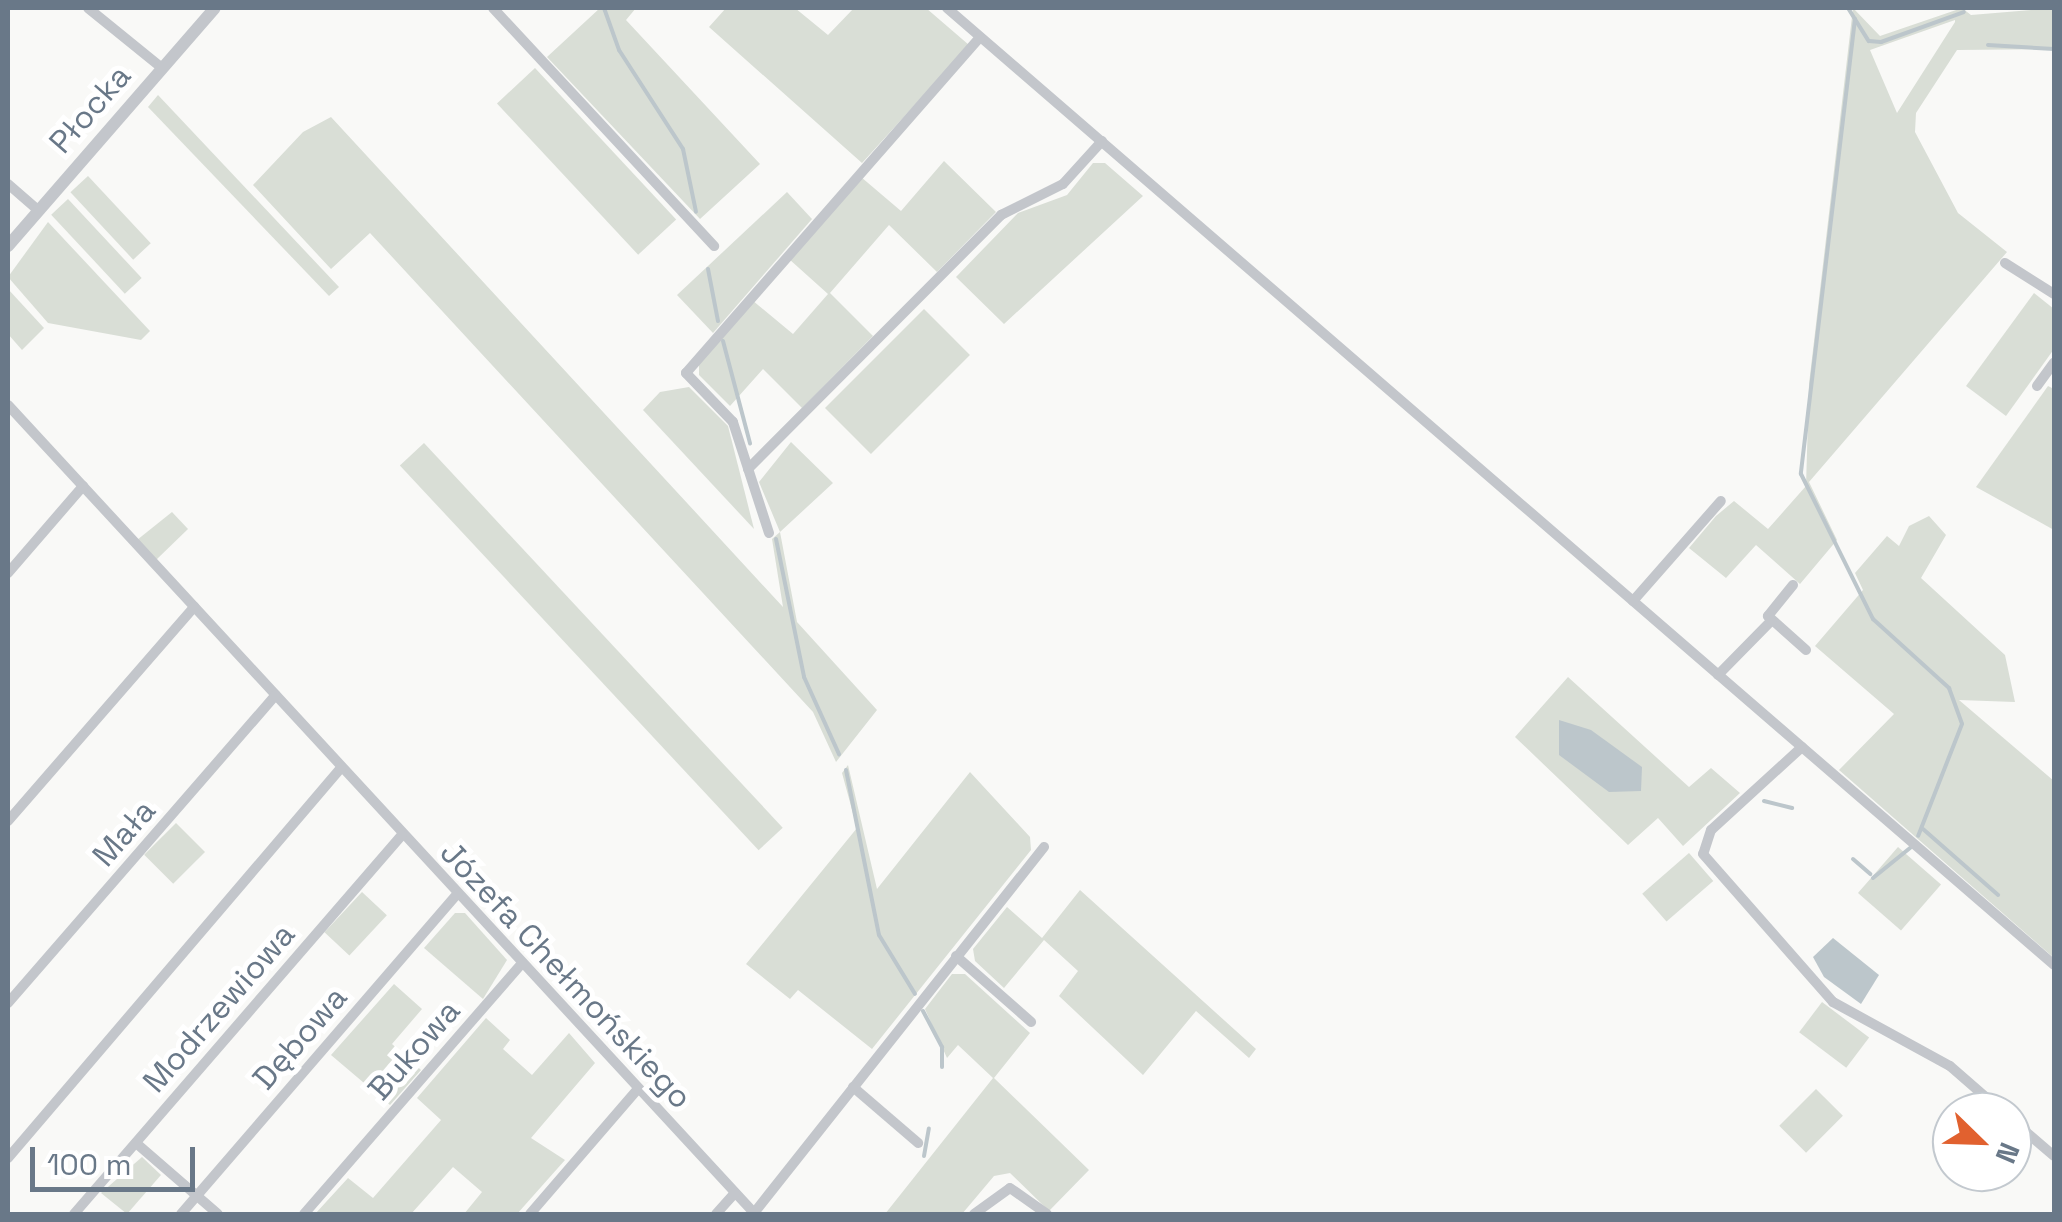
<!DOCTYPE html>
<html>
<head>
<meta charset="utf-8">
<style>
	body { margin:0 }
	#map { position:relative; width:2062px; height:1222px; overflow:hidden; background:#f9f9f7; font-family:"Space Grotesk",sans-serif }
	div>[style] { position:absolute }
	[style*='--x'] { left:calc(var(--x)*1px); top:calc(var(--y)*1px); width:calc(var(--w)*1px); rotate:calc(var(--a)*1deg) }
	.green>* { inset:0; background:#d9ded6; transform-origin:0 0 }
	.water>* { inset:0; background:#bcc6cb }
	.stream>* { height:4px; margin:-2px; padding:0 2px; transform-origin:2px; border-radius:2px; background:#bcc6cb }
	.minor>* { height:10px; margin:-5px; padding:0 5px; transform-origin:5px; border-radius:5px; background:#c3c6cb }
	.tertiary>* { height:12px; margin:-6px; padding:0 6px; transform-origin:6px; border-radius:6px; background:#c3c6cb }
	span { translate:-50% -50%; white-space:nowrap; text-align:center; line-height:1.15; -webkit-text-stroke:10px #fff; paint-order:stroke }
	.street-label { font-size:32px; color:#697888 }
	.frame { position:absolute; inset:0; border:10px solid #697888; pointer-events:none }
	.north { position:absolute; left:1932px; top:1092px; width:100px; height:100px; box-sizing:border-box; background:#fff; border:2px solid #c3c9cf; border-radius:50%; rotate:113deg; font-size:28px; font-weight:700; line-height:40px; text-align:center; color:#697888 }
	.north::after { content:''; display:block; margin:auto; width:35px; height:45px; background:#e1612f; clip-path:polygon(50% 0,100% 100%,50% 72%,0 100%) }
	.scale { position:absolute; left:30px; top:1147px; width:165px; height:45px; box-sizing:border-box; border:5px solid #697888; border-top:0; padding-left:12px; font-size:30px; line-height:35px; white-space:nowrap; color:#697888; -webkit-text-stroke:8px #fff; paint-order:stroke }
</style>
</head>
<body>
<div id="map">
	<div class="green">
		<i style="clip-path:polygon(600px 8px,636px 8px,626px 20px,760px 164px,700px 219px,547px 57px)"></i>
		<i style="clip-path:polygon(726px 8px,795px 8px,828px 35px,854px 8px,926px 8px,969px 45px,862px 163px,709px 27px)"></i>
		<i style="clip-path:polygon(evenodd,1853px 8px,1880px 36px,1962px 8px,1971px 15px,2054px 8px,2054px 49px,1957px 50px,1916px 113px,1915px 132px,1958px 213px,2007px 252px,1809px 482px,1837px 540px,1800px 584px,1756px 545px,1726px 578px,1689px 548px,1716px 516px,1734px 501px,1768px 529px,1806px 486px,1809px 384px,1853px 8px,1955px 20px,1955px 22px,1897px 113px,1870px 50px,1955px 20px)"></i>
		<i style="left:535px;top:68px;width:207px;height:52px;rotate:47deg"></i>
		<i style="clip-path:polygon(158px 95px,339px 287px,329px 296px,148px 107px)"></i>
		<i style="clip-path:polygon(331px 117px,783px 607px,772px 539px,780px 532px,759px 482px,791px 442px,833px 483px,780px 532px,797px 622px,877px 710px,836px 762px,813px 712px,370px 233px,331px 269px,253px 185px,303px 132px)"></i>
		<i style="clip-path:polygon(944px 161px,996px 212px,937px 272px,889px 225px,830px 293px,873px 336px,802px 408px,763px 369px,730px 406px,699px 375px,699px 361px,752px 300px,793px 334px,828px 294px,789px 259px,861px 177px,901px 211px)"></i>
		<i style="clip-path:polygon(1093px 163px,1105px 163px,1143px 196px,1004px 324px,956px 277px,1018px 213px,1067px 195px)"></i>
		<i style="left:88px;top:176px;width:92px;height:24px;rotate:47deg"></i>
		<i style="clip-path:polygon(787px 192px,812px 219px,713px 333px,677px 295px)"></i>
		<i style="left:68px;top:199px;width:108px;height:23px;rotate:47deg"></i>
		<i style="clip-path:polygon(48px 222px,150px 331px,141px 340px,48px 323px,8px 277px)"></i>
		<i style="clip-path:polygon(8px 289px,44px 328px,22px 350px,8px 334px)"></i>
		<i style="clip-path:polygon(2034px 293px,2054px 309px,2054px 349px,2006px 416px,1966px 386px)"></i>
		<i style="left:924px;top:309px;width:65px;height:140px;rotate:45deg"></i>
		<i style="clip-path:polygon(2048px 386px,2054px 389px,2054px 530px,1976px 487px)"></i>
		<i style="clip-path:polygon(689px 387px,728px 426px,754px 529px,643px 410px,660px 392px)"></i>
		<i style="left:424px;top:443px;width:526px;height:33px;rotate:47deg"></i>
		<i style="clip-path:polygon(172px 512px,188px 529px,156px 560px,137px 540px)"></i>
		<i style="clip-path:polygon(1929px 516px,1946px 535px,1921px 578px,2005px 655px,2015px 702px,1959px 700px,2054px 781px,2054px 958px,1839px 770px,1894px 714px,1815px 646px,1863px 590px,1855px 573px,1887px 536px,1899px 546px,1909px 526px)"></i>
		<i style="clip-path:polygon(1568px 677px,1689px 787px,1711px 768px,1740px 793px,1683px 846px,1658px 818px,1628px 845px,1515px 737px)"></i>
		<i style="clip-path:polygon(848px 765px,877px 889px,970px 772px,1030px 837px,1031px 850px,872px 1049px,798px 990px,790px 999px,746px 964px,857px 828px,842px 773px)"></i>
		<i style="left:176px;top:823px;width:41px;height:45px;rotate:45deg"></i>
		<i style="left:1898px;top:847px;width:57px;height:61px;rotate:41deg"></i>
		<i style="left:1689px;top:853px;width:37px;height:62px;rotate:49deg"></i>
		<i style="clip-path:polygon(1080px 890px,1256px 1049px,1249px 1058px,1196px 1011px,1143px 1075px,1059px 996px,1078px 971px,1044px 940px,1004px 988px,975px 961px,973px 949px,1007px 907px,1042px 938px)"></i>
		<i style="left:362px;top:892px;width:34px;height:55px;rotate:43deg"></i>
		<i style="clip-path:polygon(455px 913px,465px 913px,507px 960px,483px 999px,424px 948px)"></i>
		<i style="clip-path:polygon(952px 974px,965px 974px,1030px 1033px,994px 1078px,1089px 1170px,1049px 1211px,1010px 1173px,994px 1176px,962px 1214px,885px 1214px,993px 1078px,958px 1045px,947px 1058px,925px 1009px)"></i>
		<i style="clip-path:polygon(394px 984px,422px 1009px,392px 1044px,421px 1070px,390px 1105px,331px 1055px)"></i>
		<i style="left:1822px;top:1002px;width:59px;height:38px;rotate:37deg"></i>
		<i style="clip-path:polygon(486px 1018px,510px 1040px,503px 1049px,532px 1075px,569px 1033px,595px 1063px,531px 1138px,565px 1160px,517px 1214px,464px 1214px,482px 1192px,453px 1167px,411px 1214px,315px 1214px,348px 1178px,373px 1198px,441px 1120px,417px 1098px)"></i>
		<i style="left:1816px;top:1089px;width:38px;height:52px;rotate:45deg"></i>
		<i style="clip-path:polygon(142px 1157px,161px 1175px,127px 1214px,101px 1193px)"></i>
	</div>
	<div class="water">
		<i style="clip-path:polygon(1559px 720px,1591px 730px,1642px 767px,1641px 791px,1609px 792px,1559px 755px)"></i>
		<i style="clip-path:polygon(1833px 938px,1879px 975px,1861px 1004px,1824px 977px,1813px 957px)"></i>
	</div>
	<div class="stream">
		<i style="--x:604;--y:8;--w:45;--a:70.3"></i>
		<i style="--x:619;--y:50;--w:118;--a:57.1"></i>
		<i style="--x:683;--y:149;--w:64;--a:78.3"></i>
		<i style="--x:1848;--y:8;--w:39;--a:58"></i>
		<i style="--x:1869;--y:41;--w:12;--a:5"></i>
		<i style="--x:1881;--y:42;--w:88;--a:-19.9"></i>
		<i style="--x:1855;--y:19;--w:458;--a:96.8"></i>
		<i style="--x:1801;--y:474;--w:162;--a:63.6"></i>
		<i style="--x:1873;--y:619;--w:103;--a:42.2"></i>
		<i style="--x:1949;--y:688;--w:38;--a:70"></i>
		<i style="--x:1962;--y:724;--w:120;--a:111.4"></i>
		<i style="--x:1988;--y:45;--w:66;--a:3.5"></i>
		<i style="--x:708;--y:269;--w:53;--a:79.1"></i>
		<i style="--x:723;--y:341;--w:106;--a:75.2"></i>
		<i style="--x:776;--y:539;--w:141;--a:78.5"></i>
		<i style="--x:804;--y:677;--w:85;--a:65.6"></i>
		<i style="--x:846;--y:770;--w:168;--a:78.7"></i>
		<i style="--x:879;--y:935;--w:69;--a:58.6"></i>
		<i style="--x:1764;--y:801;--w:29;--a:14"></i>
		<i style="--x:1923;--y:829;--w:100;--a:41.3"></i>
		<i style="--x:1853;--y:859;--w:23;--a:41"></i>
		<i style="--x:1873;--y:878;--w:48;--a:-39"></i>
		<i style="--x:923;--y:1011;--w:41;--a:62.2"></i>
		<i style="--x:942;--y:1047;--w:20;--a:90"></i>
		<i style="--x:924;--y:1156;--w:28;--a:-80"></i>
	</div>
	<div class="minor">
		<i style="--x:88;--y:8;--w:95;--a:39"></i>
		<i style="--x:493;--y:8;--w:325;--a:47.1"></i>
		<i style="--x:947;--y:8;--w:1463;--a:40.84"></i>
		<i style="--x:8;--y:184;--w:40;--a:41"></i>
		<i style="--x:2005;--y:263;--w:58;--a:32.3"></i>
		<i style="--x:2037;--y:386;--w:29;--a:-54"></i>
		<i style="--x:8;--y:405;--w:1101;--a:47.28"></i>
		<i style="--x:748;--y:469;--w:359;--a:-45.1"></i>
		<i style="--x:1001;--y:215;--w:69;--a:-26.6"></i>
		<i style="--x:1063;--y:184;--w:58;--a:-47.8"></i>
		<i style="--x:769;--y:533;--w:117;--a:-108"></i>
		<i style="--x:733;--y:422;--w:68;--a:-133.8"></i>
		<i style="--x:686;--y:373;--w:446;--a:-48.8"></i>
		<i style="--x:8;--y:573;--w:115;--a:-49.2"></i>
		<i style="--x:1793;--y:585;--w:40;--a:129"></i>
		<i style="--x:1768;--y:616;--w:51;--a:41.8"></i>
		<i style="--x:1633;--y:601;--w:133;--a:-48.7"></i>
		<i style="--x:1718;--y:675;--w:76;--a:-45.5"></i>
		<i style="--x:1802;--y:747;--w:123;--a:137.6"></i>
		<i style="--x:1711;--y:830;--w:25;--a:108"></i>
		<i style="--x:1703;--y:854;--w:197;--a:48.7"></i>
		<i style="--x:1833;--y:1002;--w:133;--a:28.7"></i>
		<i style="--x:1950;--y:1066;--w:70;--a:41"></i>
		<i style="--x:8;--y:821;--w:284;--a:-49"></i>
		<i style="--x:956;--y:956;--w:100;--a:41.3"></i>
		<i style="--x:8;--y:1003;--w:408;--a:-49"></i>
		<i style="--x:853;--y:1087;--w:86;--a:40.7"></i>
		<i style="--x:2012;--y:1120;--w:55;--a:40.6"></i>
		<i style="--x:136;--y:1143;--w:108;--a:40.9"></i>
		<i style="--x:8;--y:1158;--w:513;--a:-49.51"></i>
		<i style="--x:754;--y:1213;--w:467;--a:-51.6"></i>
		<i style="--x:74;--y:1214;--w:501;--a:-49.13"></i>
		<i style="--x:181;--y:1214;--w:423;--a:-49.2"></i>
		<i style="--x:304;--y:1214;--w:332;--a:-49"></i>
		<i style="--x:530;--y:1214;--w:164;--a:-49.2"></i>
		<i style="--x:716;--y:1214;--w:28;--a:-48"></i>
		<i style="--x:974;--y:1214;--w:44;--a:-35.8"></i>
		<i style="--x:1010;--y:1188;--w:45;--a:35.1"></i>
	</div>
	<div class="tertiary">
		<i style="--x:8;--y:246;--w:315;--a:-49"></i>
	</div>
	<div class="street-label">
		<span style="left:90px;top:109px;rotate:-49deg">Płocka</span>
		<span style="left:124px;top:833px;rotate:-49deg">Mała</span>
		<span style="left:566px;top:975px;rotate:47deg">Józefa Chełmońskiego</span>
		<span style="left:219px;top:1008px;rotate:-49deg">Modrzewiowa</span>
		<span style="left:300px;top:1038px;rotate:-49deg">Dębowa</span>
		<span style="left:414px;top:1050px;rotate:-49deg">Bukowa</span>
	</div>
	<div class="frame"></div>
	<div class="north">N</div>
	<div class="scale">100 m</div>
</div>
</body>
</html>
